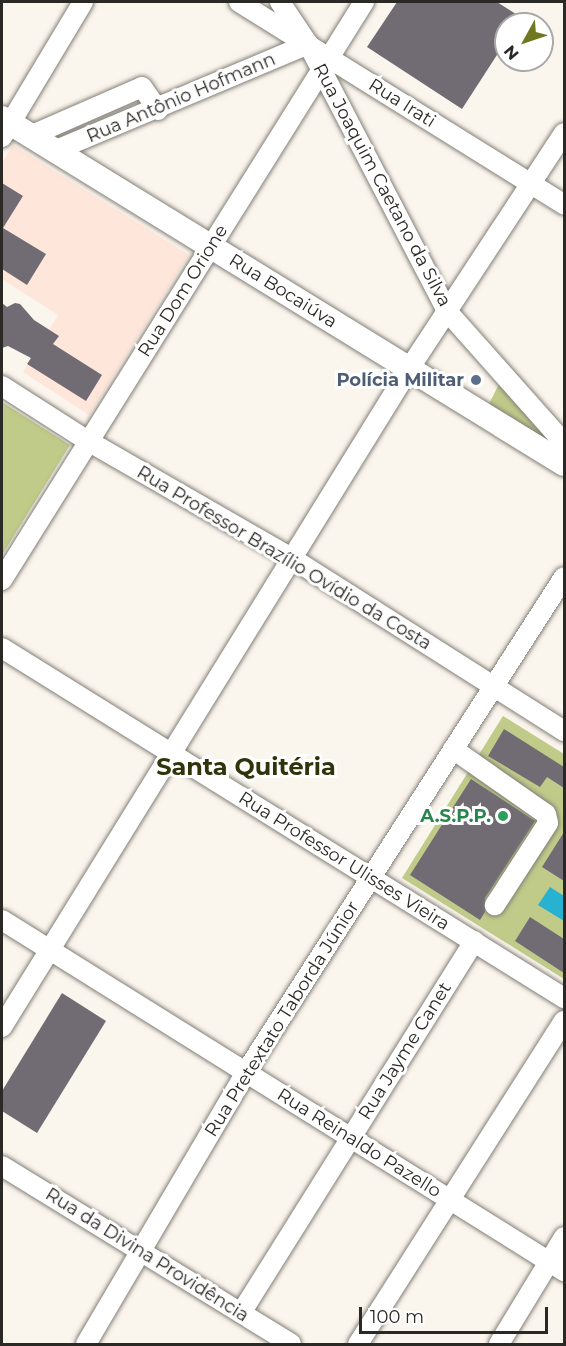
<!DOCTYPE html>
<html>
<head>
<meta charset="utf-8">
<style>
	body { margin:0 }
	#map { position:relative; width:566px; height:1346px; overflow:hidden; background:#faf5ed; font-family:Montserrat,sans-serif }
	div>[style] { position:absolute }
	[style*='--x'] { left:calc(var(--x)*1px); top:calc(var(--y)*1px); width:calc(var(--w)*1px); rotate:calc(var(--a)*1deg) }
	.education>* { inset:0; background:#fee6db }
	.green>* { inset:0; background:#c0cb89 }
	.water>* { inset:0; background:#26b2d0 }
	.building>* { inset:0; background:#716c73 }
	.roads { filter:drop-shadow(0 0 2px #827f77) drop-shadow(0 0 2px #827f77) }
	.minor>* { height:20px; margin:-10px; padding:0 10px; transform-origin:10px; border-radius:10px; background:#fff }
	.major>* { height:24px; margin:-12px; padding:0 12px; transform-origin:12px; border-radius:12px; background:#fff }
	.dots>* { width:16px; height:16px; translate:-50% -50%; box-sizing:border-box; border:3px solid #fff; border-radius:50% }
	span { translate:-50% -50%; white-space:nowrap; text-align:center; line-height:1.15; -webkit-text-stroke:6px #fff; paint-order:stroke }
	.street-label { font-size:18px; color:#2b2926 }
	.service-label { font-size:18px; color:#4e5e75; font-weight:700 }
	.right { translate:-100% -50%; text-align:right }
	.leisure-label { font-size:18px; color:#27864d; font-weight:700 }
	.district-label { font-size:24px; color:#30340b; font-weight:700 }
	.frame { position:absolute; inset:0; border:3px solid #2b2926; pointer-events:none }
	.north { position:absolute; left:494px; top:12px; width:60px; height:60px; box-sizing:border-box; background:#fff; border:2px solid #aaa9a8; border-radius:50%; rotate:230deg; font-size:16px; font-weight:700; line-height:24px; text-align:center; color:#2b2926 }
	.north::after { content:''; display:block; margin:auto; width:21px; height:27px; background:#707721; clip-path:polygon(50% 0,100% 100%,50% 72%,0 100%) }
	.scale { position:absolute; left:359px; top:1307px; width:189px; height:27px; box-sizing:border-box; border:3px solid #2b2926; border-top:0; padding-left:8px; font-size:18px; line-height:21px; white-space:nowrap; color:#2b2926; -webkit-text-stroke:4px #fff; paint-order:stroke }
</style>
</head>
<body>
<div id="map">
	<div class="education">
		<i style="clip-path:polygon(13px 145px,189px 255px,89px 415px,23px 372px,58px 315px,2px 279px,2px 163px)"></i>
	</div>
	<div class="green">
		<i style="clip-path:polygon(502px 378px,562px 449px,489px 404px)"></i>
		<i style="clip-path:polygon(2px 402px,70px 445px,2px 555px)"></i>
		<i style="clip-path:polygon(503px 716px,564px 754px,564px 979px,402px 878px)"></i>
	</div>
	<div class="water">
		<i style="clip-path:polygon(550px 887px,564px 896px,564px 921px,538px 905px)"></i>
	</div>
	<div class="building">
		<i style="clip-path:polygon(397px 2px,497px 2px,522px 18px,517px 24px,506px 24px,506px 41px,462px 109px,367px 47px)"></i>
		<i style="clip-path:polygon(2px 183px,23px 196px,3px 228px,46px 254px,27px 285px,2px 269px)"></i>
		<i style="clip-path:polygon(2px 303px,7px 307px,15px 303px,20px 304px,34px 320px,59px 336px,53px 344px,102px 375px,86px 401px,27px 364px,31px 358px,8px 346px,2px 348px)"></i>
		<i style="clip-path:polygon(504px 729px,564px 767px,564px 788px,547px 777px,540px 787px,488px 756px)"></i>
		<i style="clip-path:polygon(471px 779px,535px 821px,485px 898px,485px 912px,480px 920px,410px 875px)"></i>
		<i style="clip-path:polygon(564px 832px,564px 881px,542px 867px)"></i>
		<i style="clip-path:polygon(530px 917px,564px 939px,564px 973px,515px 941px)"></i>
		<i style="clip-path:polygon(62px 993px,106px 1021px,37px 1133px,2px 1111px,2px 1091px)"></i>
	</div>
	<div class="roads">
		<div class="minor">
			<i style="--x:239;--y:2;--w:383;--a:31.9"></i>
			<i style="--x:280;--y:2;--w:50;--a:56.3"></i>
			<i style="--x:308;--y:44;--w:301;--a:62.5"></i>
			<i style="--x:447;--y:311;--w:176;--a:48.4"></i>
			<i style="--x:30;--y:136;--w:122;--a:-23.6"></i>
			<i style="--x:142;--y:87;--w:28;--a:55"></i>
			<i style="--x:2;--y:137;--w:157;--a:-59"></i>
			<i style="--x:54;--y:151;--w:276;--a:-22.8"></i>
			<i style="--x:2;--y:386;--w:102;--a:32.6"></i>
			<i style="--x:88;--y:441;--w:237;--a:29.9"></i>
			<i style="--x:293;--y:559;--w:321;--a:32.4"></i>
			<i style="--x:2;--y:580;--w:682;--a:-57.94"></i>
			<i style="--x:2;--y:648;--w:662;--a:31.91"></i>
			<i style="--x:453;--y:749;--w:113;--a:35"></i>
			<i style="--x:546;--y:814;--w:9;--a:77"></i>
			<i style="--x:548;--y:823;--w:98;--a:122.9"></i>
			<i style="--x:2;--y:920;--w:663;--a:31.99"></i>
			<i style="--x:2;--y:1027;--w:774;--a:-58.26"></i>
			<i style="--x:409;--y:369;--w:282;--a:-56.7"></i>
			<i style="--x:2;--y:1166;--w:339;--a:31.6"></i>
			<i style="--x:241;--y:1313;--w:439;--a:-57.9"></i>
			<i style="--x:86;--y:1344;--w:316;--a:-59.5"></i>
			<i style="--x:246;--y:1072;--w:588;--a:-57.28"></i>
			<i style="--x:358;--y:1344;--w:383;--a:-57.5"></i>
			<i style="--x:499;--y:1344;--w:125;--a:-58.7"></i>
		</div>
		<div class="major">
			<i style="--x:2;--y:118;--w:660;--a:31.62"></i>
		</div>
	</div>
	<div class="dots">
		<i style="left:476px;top:380px;background:#5c6f8a"></i>
		<i style="left:503px;top:816px;background:#2e9e5b"></i>
	</div>
	<div class="street-label">
		<span style="left:181px;top:98px;rotate:-23deg">Rua Antônio Hofmann</span>
		<span style="left:402px;top:103px;rotate:32deg">Rua Irati</span>
		<span style="left:382px;top:185px;rotate:62deg">Rua Joaquim Caetano da Silva</span>
		<span style="left:183px;top:291px;rotate:-58deg">Rua Dom Orione</span>
		<span style="left:283px;top:291px;rotate:32deg">Rua Bocaiúva</span>
		<span style="left:284px;top:558px;rotate:31deg">Rua Professor Brazílio Ovídio da Costa</span>
		<span style="left:344px;top:861px;rotate:32deg">Rua Professor Ulisses Vieira</span>
		<span style="left:282px;top:1019px;rotate:-58deg">Rua Pretextato Taborda Júnior</span>
		<span style="left:405px;top:1051px;rotate:-58deg">Rua Jayme Canet</span>
		<span style="left:359px;top:1143px;rotate:32deg">Rua Reinaldo Pazello</span>
		<span style="left:147px;top:1255px;rotate:32deg">Rua da Divina Providência</span>
	</div>
	<div class="service-label">
		<span class="right" style="left:464px;top:380px">Polícia Militar</span>
	</div>
	<div class="leisure-label">
		<span class="right" style="left:491px;top:816px">A.S.P.P.</span>
	</div>
	<div class="district-label">
		<span style="left:246px;top:767px">Santa Quitéria</span>
	</div>
	<div class="frame"></div>
	<div class="north">N</div>
	<div class="scale">100 m</div>
</div>
</body>
</html>
